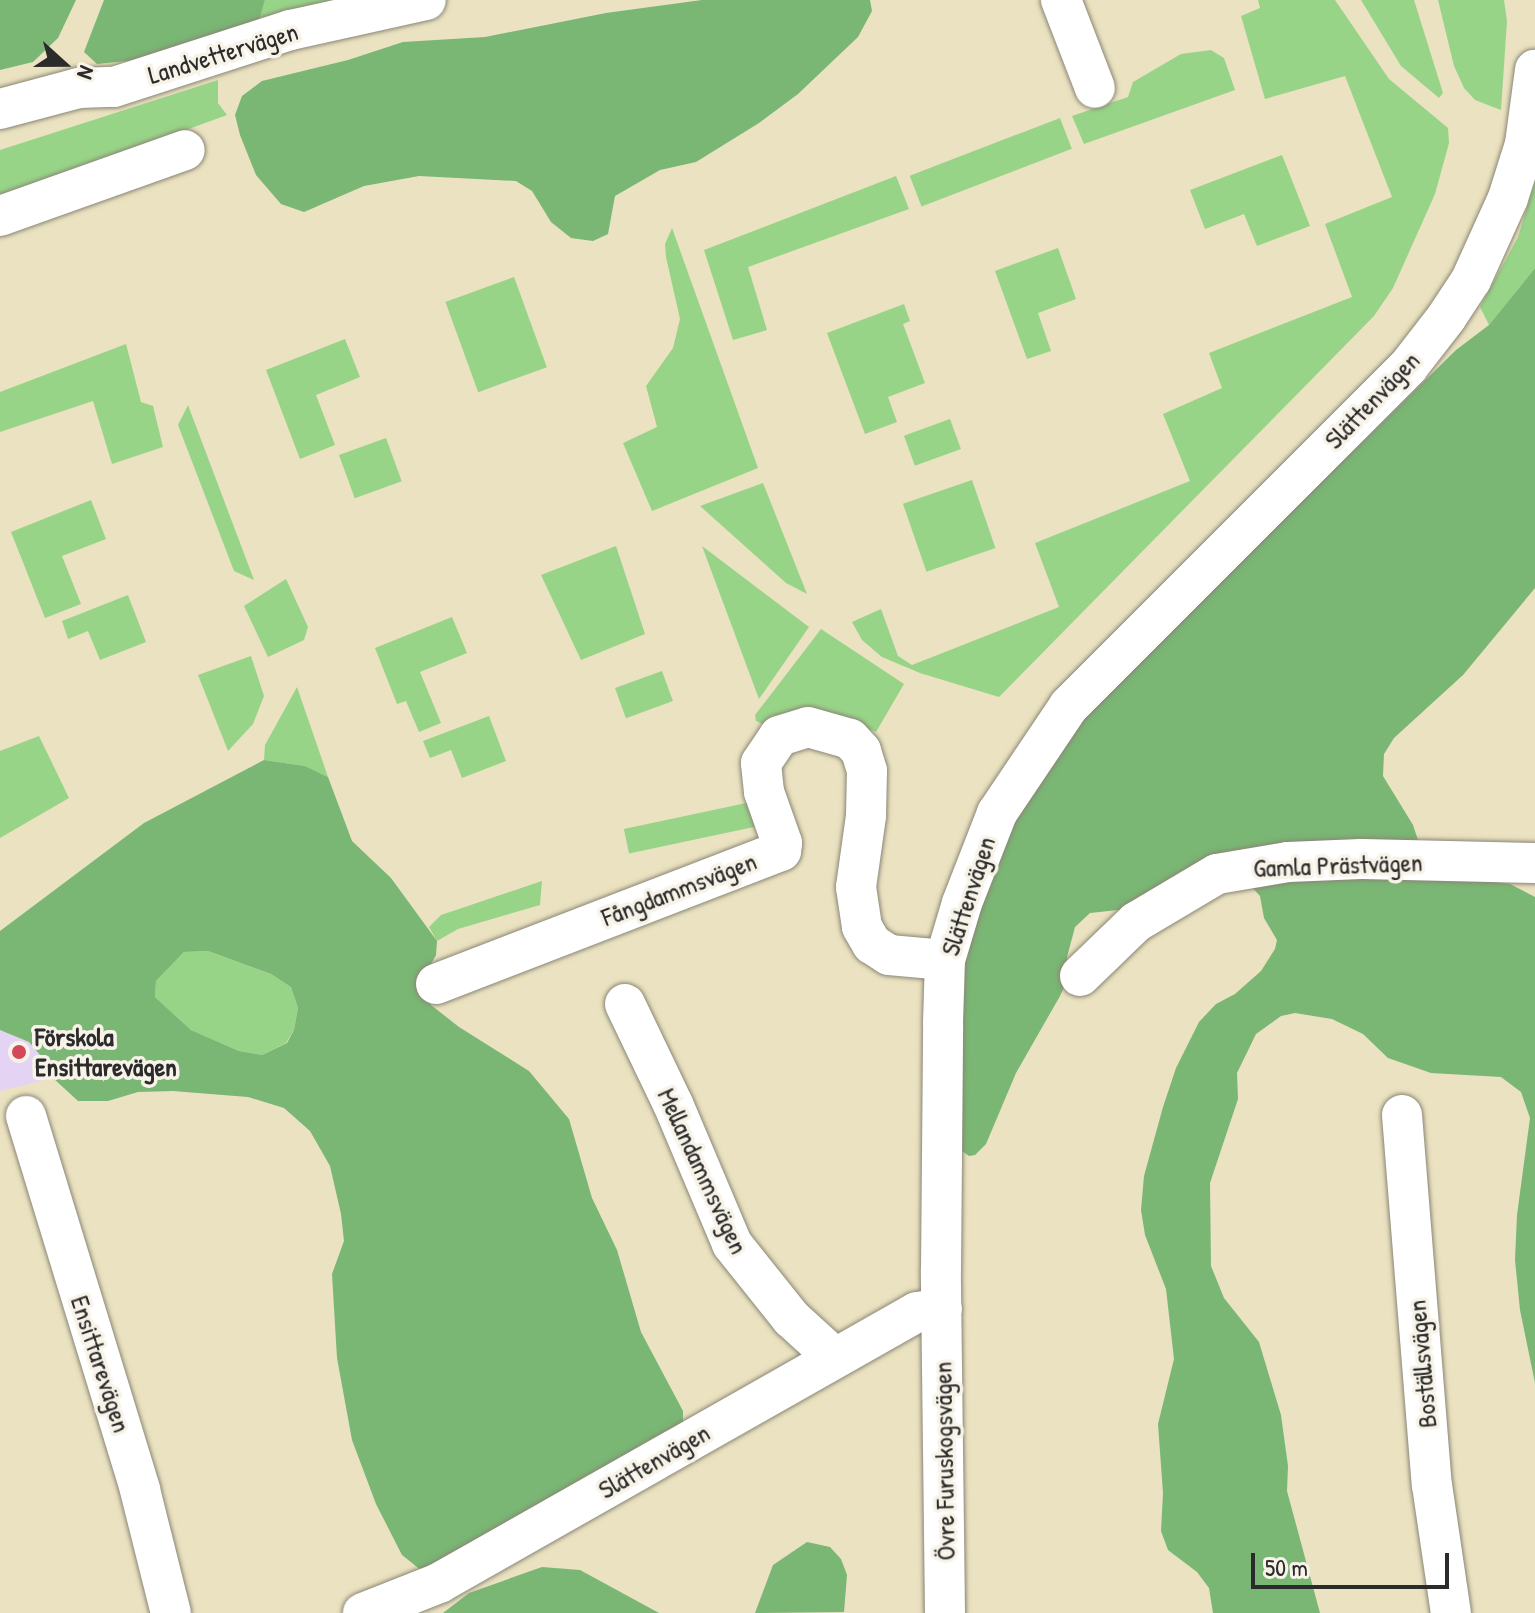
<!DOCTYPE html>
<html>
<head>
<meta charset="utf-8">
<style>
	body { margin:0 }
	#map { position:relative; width:1535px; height:1613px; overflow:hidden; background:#eae2c0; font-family:"Patrick Hand",sans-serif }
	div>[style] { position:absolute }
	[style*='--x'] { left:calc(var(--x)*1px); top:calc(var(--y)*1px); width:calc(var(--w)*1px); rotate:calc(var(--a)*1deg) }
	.built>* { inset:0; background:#e4d3f2 }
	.green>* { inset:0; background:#98d488; transform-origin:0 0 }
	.forest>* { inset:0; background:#7ab674 }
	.roads { filter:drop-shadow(0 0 2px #8a8676) drop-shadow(0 0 2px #8a8676) }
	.minor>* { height:40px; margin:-20px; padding:0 20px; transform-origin:20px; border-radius:20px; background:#fff }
	.dots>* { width:22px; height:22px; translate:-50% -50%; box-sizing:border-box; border:4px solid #f7f3e8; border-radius:50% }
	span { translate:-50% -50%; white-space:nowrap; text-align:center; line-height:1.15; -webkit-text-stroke:7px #f7f3e8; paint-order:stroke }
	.street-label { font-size:26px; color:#2b2b2b }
	.poi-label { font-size:26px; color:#2b2b2b; font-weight:700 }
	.left { translate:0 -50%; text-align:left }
	.north { position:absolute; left:24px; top:24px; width:80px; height:80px; -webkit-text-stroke:6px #f7f3e8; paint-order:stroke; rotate:111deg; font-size:22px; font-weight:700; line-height:32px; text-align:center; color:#2b2b2b }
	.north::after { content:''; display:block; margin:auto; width:28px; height:36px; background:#2b2b2b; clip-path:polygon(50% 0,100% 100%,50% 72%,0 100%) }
	.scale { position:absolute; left:1251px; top:1553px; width:198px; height:36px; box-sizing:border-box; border:4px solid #2b2b2b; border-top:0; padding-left:10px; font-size:24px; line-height:28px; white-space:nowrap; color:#2b2b2b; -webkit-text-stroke:6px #f7f3e8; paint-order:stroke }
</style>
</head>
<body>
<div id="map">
	<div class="built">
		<i style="clip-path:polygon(0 1030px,29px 1042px,46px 1062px,53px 1078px,0 1091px)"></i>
	</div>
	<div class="green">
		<i style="clip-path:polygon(265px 0,367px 0,259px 19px)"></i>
		<i style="clip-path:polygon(1258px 0,1335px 0,1389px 79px,1448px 128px,1449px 143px,1435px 194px,1393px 288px,1374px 316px,999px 697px,920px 673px,882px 657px,862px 640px,852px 622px,881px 609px,898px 656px,912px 665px,1059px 607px,1035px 543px,1190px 481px,1163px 414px,1222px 388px,1209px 353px,1352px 297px,1325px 224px,1392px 197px,1345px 76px,1265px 99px,1241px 16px,1260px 8px)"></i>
		<i style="clip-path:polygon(1361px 0,1414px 0,1443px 93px,1439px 98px,1401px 66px)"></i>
		<i style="clip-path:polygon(1438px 0,1504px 0,1507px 21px,1501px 110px,1475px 100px,1464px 88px,1454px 66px)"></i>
		<i style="clip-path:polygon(1211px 50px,1224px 58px,1235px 90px,1084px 144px,1072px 116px,1128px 97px,1133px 82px,1181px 54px)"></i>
		<i style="clip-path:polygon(218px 80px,218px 103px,227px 115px,0 198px,0 150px)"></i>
		<i style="left:1060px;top:118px;width:33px;height:161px;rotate:69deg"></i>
		<i style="clip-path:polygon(1282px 155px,1310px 226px,1257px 246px,1244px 214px,1205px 229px,1190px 190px)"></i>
		<i style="clip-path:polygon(896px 176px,909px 209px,748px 267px,767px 330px,733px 340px,704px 250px)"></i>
		<i style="clip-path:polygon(1535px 181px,1535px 268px,1489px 325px,1480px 307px,1518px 237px)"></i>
		<i style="clip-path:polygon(672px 228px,758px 468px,652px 511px,623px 443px,657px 427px,646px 386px,673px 348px,680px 319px,666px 257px,665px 244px)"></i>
		<i style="clip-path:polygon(1058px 248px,1076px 299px,1038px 313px,1051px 351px,1027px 359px,995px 271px)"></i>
		<i style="left:514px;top:277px;width:96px;height:73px;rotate:70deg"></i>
		<i style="clip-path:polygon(904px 304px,910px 321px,903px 324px,925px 383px,888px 397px,897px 422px,865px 434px,827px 333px)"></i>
		<i style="clip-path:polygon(345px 339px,360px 377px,316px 395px,335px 445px,300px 459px,266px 370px)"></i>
		<i style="clip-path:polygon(126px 344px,141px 402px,153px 406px,163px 447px,112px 464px,93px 401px,0 432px,0 392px)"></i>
		<i style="clip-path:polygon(188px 405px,254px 580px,234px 571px,178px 425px)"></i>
		<i style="left:950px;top:419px;width:32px;height:49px;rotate:70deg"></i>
		<i style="left:386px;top:438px;width:46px;height:50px;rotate:70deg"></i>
		<i style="left:972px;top:480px;width:72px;height:73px;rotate:71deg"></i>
		<i style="clip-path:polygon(763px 483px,807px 594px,786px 583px,700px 506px)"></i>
		<i style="clip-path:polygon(91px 500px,106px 539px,62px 556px,81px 604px,45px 618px,11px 532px)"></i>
		<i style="clip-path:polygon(616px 546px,645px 634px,581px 660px,541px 575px)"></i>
		<i style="clip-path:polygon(702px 546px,809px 627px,759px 699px)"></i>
		<i style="clip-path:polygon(286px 579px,308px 627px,304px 640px,268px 657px,244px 606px)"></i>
		<i style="clip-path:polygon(128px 595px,146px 642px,100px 660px,88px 631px,68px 639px,62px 621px)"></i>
		<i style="clip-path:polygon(452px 617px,467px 653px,420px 672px,441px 723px,419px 732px,406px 701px,397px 704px,375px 648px)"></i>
		<i style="clip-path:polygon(821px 629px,904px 684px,876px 732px,854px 723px,765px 725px,756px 721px,755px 715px)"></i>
		<i style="clip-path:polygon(251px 656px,264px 696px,253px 724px,228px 751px,198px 675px)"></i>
		<i style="left:662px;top:671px;width:32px;height:50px;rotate:70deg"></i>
		<i style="clip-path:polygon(297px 687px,328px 777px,305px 766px,264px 760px,265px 745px)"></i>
		<i style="clip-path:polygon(489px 716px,506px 761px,462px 778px,451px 750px,430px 758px,423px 741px)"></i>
		<i style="clip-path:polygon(39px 736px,69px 798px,0 838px,0 751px)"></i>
		<i style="left:751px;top:802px;width:25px;height:130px;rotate:78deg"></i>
		<i style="clip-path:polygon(542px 881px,540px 905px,458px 929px,437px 941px,429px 927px,441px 915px)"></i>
		<i style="clip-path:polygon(208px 951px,271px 974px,291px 987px,298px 1008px,294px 1030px,286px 1043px,262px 1055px,239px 1051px,191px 1030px,155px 997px,156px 981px,184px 952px)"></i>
	</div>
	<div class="forest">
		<i style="clip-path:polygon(0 0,76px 0,58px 38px,33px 62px,0 70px)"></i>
		<i style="clip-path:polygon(104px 0,265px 0,259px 20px,136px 60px,97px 64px,84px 52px)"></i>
		<i style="clip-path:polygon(702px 0,870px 0,872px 11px,858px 37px,798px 94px,759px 123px,696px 162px,660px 170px,615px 196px,608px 234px,593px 241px,571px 238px,551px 222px,532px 191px,516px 181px,419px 176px,364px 186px,304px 212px,281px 204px,256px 175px,240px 135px,235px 115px,242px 96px,262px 81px,348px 60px,403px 42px,485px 37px,606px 13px)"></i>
		<i style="clip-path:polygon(1535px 268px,1535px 588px,1463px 675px,1394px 738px,1384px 754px,1383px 776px,1413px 825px,1419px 843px,1468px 878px,1510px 884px,1535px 897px,1535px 1383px,1520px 1310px,1515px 1260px,1517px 1215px,1530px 1118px,1521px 1092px,1501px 1077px,1431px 1073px,1388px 1058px,1363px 1034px,1332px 1019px,1295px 1013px,1281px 1016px,1256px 1034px,1237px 1073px,1238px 1099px,1210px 1183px,1211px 1266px,1224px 1298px,1259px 1342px,1281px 1415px,1288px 1466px,1287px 1491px,1320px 1613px,1213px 1613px,1209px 1588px,1197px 1572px,1168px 1550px,1161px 1531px,1163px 1493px,1158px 1424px,1174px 1359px,1166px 1289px,1145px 1235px,1141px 1210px,1144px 1176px,1163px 1107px,1176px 1068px,1199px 1022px,1216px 1004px,1235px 994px,1261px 971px,1275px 949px,1277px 940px,1264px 918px,1260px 896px,1226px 859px,1127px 909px,1090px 913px,1075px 927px,1067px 957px,1069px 977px,1060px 996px,1016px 1073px,986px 1144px,975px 1155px,969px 1156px,955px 1146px,954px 979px,992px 856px,1060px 740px,1456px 350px,1489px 325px)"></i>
		<i style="clip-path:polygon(evenodd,264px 760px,305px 766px,328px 777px,352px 841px,391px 878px,437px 941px,436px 955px,426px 973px,426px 993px,431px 1005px,459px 1027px,529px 1071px,569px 1119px,592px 1198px,617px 1250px,641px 1332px,683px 1411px,683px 1428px,427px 1575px,402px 1555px,376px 1504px,352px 1440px,337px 1358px,332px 1274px,344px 1241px,341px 1214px,330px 1166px,310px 1131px,284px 1108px,248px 1097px,173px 1091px,138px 1092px,108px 1101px,78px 1101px,53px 1078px,46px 1062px,29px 1042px,0 1030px,0 931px,144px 823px,264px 760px,208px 951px,271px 974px,291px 987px,298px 1008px,294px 1030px,287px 1043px,262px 1055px,239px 1051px,191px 1030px,155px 997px,156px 981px,184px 952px,208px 951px)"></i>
		<i style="clip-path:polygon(807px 1542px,830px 1547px,841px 1559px,847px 1575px,844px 1612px,755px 1613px,773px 1565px)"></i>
		<i style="clip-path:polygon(542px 1567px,580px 1570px,659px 1613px,443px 1613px,469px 1593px)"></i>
	</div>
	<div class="roads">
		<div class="minor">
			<i style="--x:1061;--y:0;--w:94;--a:68.9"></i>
			<i style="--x:0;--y:109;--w:82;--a:-14.9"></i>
			<i style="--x:79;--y:88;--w:35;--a:-2"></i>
			<i style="--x:114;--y:87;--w:186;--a:-17.9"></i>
			<i style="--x:291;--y:30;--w:138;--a:-12.5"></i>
			<i style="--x:0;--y:216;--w:196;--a:-19.6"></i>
			<i style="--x:1080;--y:976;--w:78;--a:-44"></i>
			<i style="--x:1136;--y:922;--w:94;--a:-30.7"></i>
			<i style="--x:1217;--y:874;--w:72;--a:-9.6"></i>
			<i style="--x:1288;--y:862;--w:73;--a:-2.4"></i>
			<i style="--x:1361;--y:859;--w:174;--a:1.3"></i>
			<i style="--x:436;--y:984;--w:370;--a:-21.1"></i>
			<i style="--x:781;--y:851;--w:8;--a:-83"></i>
			<i style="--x:782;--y:843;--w:54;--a:-109.4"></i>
			<i style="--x:764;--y:792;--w:29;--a:-96"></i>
			<i style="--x:761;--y:763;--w:32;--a:-56"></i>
			<i style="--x:779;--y:736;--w:30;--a:-17"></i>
			<i style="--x:808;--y:727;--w:44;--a:15.9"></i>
			<i style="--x:850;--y:739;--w:16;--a:47"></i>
			<i style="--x:861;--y:751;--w:21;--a:73"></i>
			<i style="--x:867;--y:771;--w:45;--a:91.3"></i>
			<i style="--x:866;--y:816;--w:72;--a:98"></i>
			<i style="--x:856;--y:887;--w:40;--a:81.5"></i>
			<i style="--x:862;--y:927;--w:20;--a:60"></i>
			<i style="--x:872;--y:944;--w:20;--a:33"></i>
			<i style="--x:889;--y:955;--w:56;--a:5.1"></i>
			<i style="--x:625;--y:1004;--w:111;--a:64.4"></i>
			<i style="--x:673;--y:1104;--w:152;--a:67.1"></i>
			<i style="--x:732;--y:1244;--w:95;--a:51.4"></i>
			<i style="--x:791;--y:1318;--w:59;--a:42.3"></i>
			<i style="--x:1402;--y:1115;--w:371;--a:85.4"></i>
			<i style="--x:1432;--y:1485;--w:129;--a:81.6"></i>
			<i style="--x:26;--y:1116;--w:391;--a:73"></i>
			<i style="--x:140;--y:1490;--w:127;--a:75.9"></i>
			<i style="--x:363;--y:1613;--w:82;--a:-21.5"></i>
			<i style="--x:439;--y:1583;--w:549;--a:-29.55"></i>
			<i style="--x:917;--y:1312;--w:25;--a:-7"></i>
			<i style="--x:945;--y:1613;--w:343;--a:-90.7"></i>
			<i style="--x:941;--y:1270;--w:247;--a:-89.5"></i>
			<i style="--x:943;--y:1023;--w:63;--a:-88.2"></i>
			<i style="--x:945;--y:960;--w:59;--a:-73.4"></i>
			<i style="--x:962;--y:903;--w:97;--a:-68.7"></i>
			<i style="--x:997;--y:813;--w:129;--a:-56.1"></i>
			<i style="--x:1069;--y:706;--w:479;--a:-45"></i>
			<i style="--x:1408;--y:367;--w:62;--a:-52.2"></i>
			<i style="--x:1446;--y:318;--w:45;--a:-56.7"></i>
			<i style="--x:1471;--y:280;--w:90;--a:-65.7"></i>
			<i style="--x:1508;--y:198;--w:57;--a:-72.5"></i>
			<i style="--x:1525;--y:144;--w:75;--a:-82.3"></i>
		</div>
	</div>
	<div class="dots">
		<i style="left:19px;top:1052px;background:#d1495b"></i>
	</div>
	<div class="street-label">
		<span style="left:223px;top:53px;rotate:-17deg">Landvettervägen</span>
		<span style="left:1372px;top:400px;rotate:-46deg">Slättenvägen</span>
		<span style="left:1338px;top:865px;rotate:-2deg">Gamla Prästvägen</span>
		<span style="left:679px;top:889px;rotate:-21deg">Fångdammsvägen</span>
		<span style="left:968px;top:896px;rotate:-72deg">Slättenvägen</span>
		<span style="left:703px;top:1171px;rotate:65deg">Mellandammsvägen</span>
		<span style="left:101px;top:1364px;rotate:72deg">Ensittarevägen</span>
		<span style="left:1422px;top:1364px;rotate:-95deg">Boställsvägen</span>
		<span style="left:654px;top:1461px;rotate:-30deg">Slättenvägen</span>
		<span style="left:944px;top:1461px;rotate:-91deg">Övre Furuskogsvägen</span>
	</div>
	<div class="poi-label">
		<span class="left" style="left:35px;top:1052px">Förskola<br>Ensittarevägen</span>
	</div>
	<div class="north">N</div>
	<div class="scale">50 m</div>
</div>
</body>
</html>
